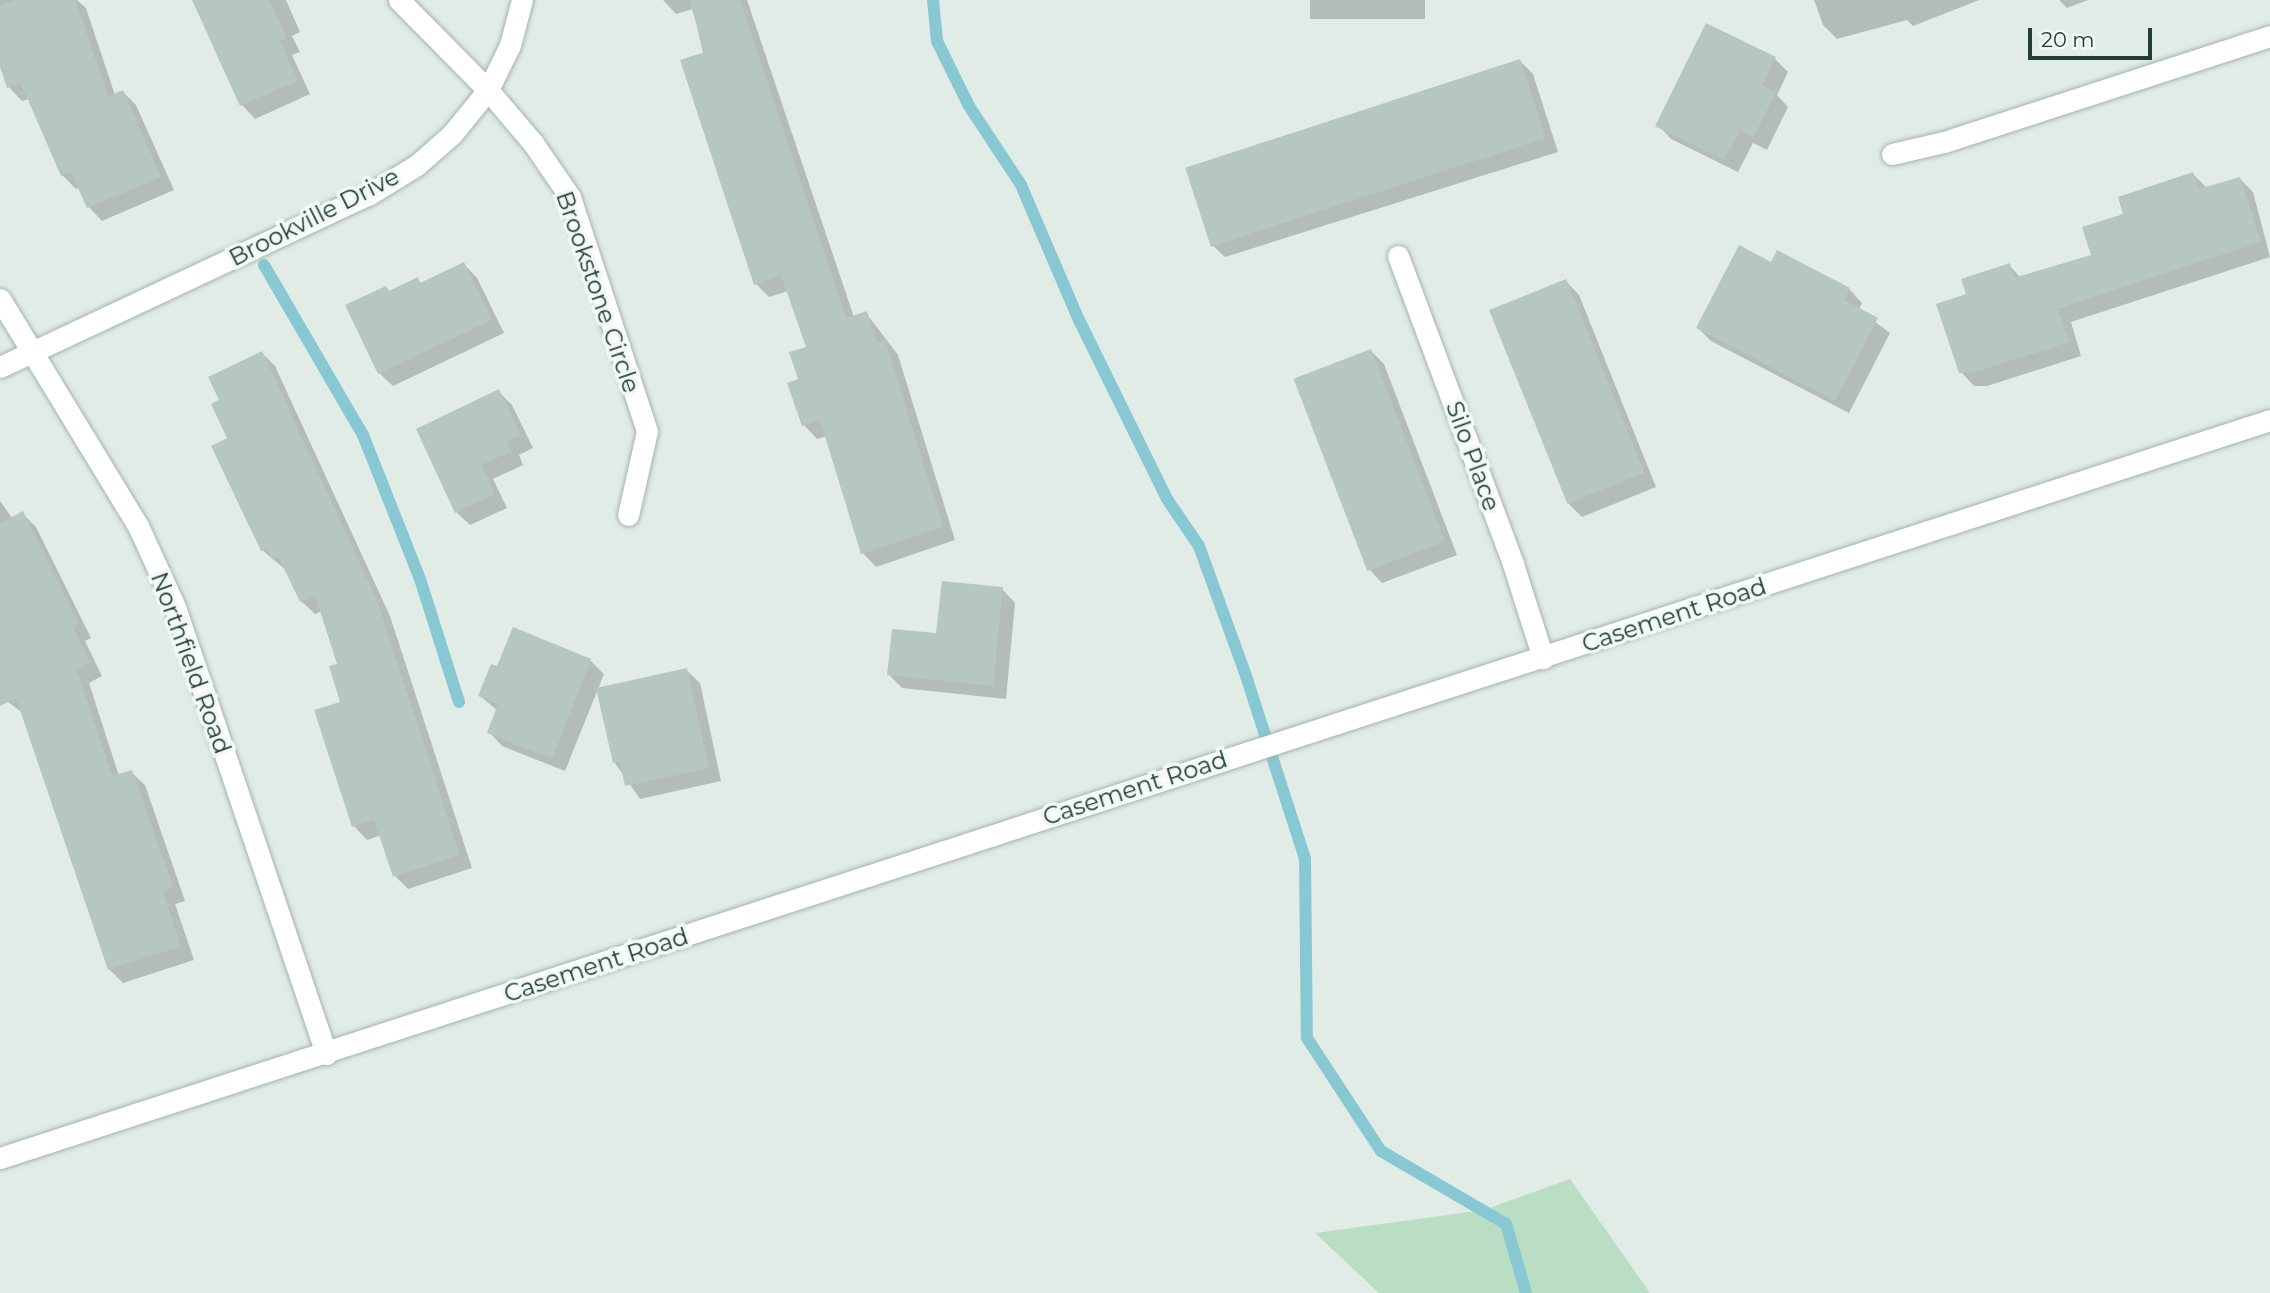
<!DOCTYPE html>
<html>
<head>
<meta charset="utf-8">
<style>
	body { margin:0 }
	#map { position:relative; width:2270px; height:1293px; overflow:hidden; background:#e1ece7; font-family:Montserrat,sans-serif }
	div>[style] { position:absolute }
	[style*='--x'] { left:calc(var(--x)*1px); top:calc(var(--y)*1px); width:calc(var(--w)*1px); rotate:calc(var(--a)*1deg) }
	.green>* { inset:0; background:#b9dec3 }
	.shadow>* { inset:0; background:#0003; transform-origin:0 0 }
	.stream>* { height:12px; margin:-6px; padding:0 6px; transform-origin:6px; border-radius:6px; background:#87c8d3 }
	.building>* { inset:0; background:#b6c7c0; transform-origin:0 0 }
	.roads { filter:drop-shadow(0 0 2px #a4b4ae) drop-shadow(0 0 2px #a4b4ae) }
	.street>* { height:21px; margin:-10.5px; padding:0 10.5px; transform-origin:10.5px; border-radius:10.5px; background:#fff }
	.secondary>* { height:21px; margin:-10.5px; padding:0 10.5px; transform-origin:10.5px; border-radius:10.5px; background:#fff }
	span { translate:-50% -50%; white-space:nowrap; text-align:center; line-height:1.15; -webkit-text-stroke:7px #f2f8f5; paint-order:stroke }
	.street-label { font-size:24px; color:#213d35 }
	.scale { position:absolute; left:2028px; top:28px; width:124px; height:32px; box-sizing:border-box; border:4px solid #213d35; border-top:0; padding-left:9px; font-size:21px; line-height:24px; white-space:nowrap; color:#213d35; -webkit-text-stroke:5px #f2f8f5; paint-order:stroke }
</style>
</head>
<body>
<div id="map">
	<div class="green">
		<i style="clip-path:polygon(1570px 1179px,1650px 1293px,1379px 1293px,1315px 1233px,1484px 1210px)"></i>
	</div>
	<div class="shadow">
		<i style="clip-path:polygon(0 0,77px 0,86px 8px,115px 95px,123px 92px,136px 105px,174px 190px,102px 221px,89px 207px,80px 187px,76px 189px,62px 175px,29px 99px,22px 101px,9px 87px,0 58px)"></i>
		<i style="clip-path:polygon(194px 0,286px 0,300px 32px,292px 36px,300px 52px,292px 55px,310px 94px,255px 119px,242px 105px)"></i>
		<i style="clip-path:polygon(663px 0,747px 0,854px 317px,866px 313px,898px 355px,955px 540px,876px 567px,863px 553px,827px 436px,817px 439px,804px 425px,801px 380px,809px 348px,788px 291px,769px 297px,756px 284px,693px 9px,676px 14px)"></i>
		<i style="left:1310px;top:0;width:115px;height:19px"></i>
		<i style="clip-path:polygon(1814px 0,1979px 0,1913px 26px,1907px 20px,1837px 39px,1823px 25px)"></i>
		<i style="clip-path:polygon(2059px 0,2088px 0,2067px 8px)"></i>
		<i style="clip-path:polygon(1775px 59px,1788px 72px,1777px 95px,1788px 107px,1767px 150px,1753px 143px,1738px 172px,1671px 139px,1658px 125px)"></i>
		<i style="clip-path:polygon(1520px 61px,1533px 74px,1558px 152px,1225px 257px,1211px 244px)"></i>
		<i style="clip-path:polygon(2193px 174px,2206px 187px,2240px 179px,2253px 192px,2270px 257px,2071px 322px,2081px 356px,1987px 386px,1974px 386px,1961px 372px,2009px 265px,2021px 278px,2093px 256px,2126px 215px)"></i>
		<i style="clip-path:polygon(464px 264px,477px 278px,504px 333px,393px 386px,379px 373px,386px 288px,391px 292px,418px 280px,422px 284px)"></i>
		<i style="clip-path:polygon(1772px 265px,1849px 289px,1862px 303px,1859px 310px,1890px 333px,1849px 413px,1711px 341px,1698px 328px)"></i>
		<i style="clip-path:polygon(1566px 281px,1579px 295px,1656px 487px,1582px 517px,1568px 503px)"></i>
		<i style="clip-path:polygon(1371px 351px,1384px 364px,1457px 555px,1382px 583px,1369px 569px)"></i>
		<i style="clip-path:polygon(262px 353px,275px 366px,390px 616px,472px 868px,408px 889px,395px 876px,381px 835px,367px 840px,354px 826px,340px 665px,322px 611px,315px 614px,301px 601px,287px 571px,262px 550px,221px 401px)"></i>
		<i style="clip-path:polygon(499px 392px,512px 405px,533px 448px,519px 455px,523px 465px,493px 479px,507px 508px,470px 525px,456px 512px)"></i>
		<i style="clip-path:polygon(0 501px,13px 519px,23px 514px,36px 527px,91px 638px,85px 641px,102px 676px,89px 683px,119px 776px,131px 772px,145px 785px,185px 901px,175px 904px,194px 960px,123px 983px,109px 969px,24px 714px,8px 702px,0 685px)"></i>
		<i style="clip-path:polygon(1002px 589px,1015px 603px,1006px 699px,902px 688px,889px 675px)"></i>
		<i style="clip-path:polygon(590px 660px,604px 674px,565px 771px,502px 746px,489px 732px,498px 711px,480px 696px,498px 668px)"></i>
		<i style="clip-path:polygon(686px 670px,700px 683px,721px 781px,640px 799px,615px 763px)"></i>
	</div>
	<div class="stream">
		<i style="--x:933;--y:0;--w:41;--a:84.4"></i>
		<i style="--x:937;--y:41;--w:72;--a:63.8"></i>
		<i style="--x:969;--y:106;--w:95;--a:56.6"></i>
		<i style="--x:1021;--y:185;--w:147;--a:66.8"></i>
		<i style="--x:1079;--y:320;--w:199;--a:63.8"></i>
		<i style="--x:1167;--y:499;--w:57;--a:55.8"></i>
		<i style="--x:1199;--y:546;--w:138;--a:70.1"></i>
		<i style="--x:1246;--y:676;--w:192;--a:72.1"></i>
		<i style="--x:1305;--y:859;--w:179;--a:89.4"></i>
		<i style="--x:1307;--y:1038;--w:135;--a:56.8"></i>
		<i style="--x:1381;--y:1151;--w:145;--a:30.3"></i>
		<i style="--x:1506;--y:1224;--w:72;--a:73.8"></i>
		<i style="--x:264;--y:265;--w:197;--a:59.8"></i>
		<i style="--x:363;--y:435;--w:155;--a:68.4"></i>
		<i style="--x:420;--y:579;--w:129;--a:72.4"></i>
	</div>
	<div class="building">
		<i style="clip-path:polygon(17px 0,75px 0,108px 96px,123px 90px,161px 177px,87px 208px,71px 172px,61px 176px,21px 84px,7px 88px,0 67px,0 6px)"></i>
		<i style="clip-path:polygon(192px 0,269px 0,287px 38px,280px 41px,298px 81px,240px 106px)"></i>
		<i style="clip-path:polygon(689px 0,740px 0,846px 318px,867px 311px,877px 343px,885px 340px,943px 527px,861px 554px,820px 420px,802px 426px,787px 383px,798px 379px,789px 352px,806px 347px,781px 275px,754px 285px,680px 60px,705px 52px)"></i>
		<i style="clip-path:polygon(1706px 23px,1776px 57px,1762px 85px,1776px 92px,1753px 138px,1740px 131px,1724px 160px,1655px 126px)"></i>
		<i style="left:1520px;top:59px;width:83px;height:352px;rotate:72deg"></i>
		<i style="clip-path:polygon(2193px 172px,2199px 189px,2240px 177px,2261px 242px,2058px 309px,2069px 342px,1973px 373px,1959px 373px,1936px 304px,1966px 294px,1961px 279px,2010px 263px,2014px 278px,2091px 255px,2082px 227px,2123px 214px,2118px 197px)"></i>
		<i style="clip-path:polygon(1739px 245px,1771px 262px,1777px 250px,1850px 288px,1844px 300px,1878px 318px,1835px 401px,1696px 328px)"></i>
		<i style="clip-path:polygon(464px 262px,492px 320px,378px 374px,345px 305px,386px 286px,389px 291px,418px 277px,420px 283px)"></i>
		<i style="left:1566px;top:279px;width:209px;height:83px;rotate:68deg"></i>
		<i style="left:1371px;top:349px;width:206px;height:83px;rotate:69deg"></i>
		<i style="clip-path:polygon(262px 351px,377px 601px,460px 855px,393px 877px,374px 820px,352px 827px,314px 710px,340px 702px,329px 666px,337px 664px,315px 595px,300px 602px,278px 556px,272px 559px,267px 548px,261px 551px,211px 446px,227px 438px,211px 404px,219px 400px,208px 377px)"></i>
		<i style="clip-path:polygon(499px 389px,521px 435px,507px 441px,511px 451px,481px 465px,495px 494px,455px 513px,416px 429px)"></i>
		<i style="clip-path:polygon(23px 511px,79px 624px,73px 627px,90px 662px,76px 669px,112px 776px,132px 770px,173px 887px,163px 891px,181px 946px,108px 970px,16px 698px,0 706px,0 524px)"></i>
		<i style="clip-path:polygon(942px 581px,1003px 587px,993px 686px,887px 675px,892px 629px,936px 633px)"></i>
		<i style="clip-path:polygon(513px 627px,591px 659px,552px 759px,487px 733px,498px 704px,478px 696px,491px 664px,497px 666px)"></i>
		<i style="clip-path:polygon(687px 668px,709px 768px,625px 786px,620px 762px,613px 763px,596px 688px)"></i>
	</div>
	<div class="roads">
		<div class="street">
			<i style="--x:399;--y:0;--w:127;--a:45.3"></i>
			<i style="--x:488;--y:90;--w:70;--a:49.7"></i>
			<i style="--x:533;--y:143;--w:65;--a:55.6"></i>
			<i style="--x:570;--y:197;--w:246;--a:71.8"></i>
			<i style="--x:647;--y:431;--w:86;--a:102.7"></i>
			<i style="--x:1892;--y:154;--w:53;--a:-13"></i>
			<i style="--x:1944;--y:142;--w:343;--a:-18"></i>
			<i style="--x:1398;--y:256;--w:329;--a:69.5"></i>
			<i style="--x:1513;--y:564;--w:99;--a:72.3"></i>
			<i style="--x:0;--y:299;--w:266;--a:58.7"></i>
			<i style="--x:138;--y:526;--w:89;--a:65.4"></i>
			<i style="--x:175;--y:607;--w:472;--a:71.3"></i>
			<i style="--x:0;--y:367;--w:406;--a:-25.1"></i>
			<i style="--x:368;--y:195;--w:57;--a:-31.5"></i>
			<i style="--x:417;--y:165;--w:47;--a:-41.5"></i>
			<i style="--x:452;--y:134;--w:57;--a:-50.7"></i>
			<i style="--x:488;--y:90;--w:50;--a:-63.9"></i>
			<i style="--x:510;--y:45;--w:47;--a:-75.1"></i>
		</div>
		<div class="secondary">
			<i style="--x:0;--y:1158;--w:2387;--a:-18.01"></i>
		</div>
	</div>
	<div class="street-label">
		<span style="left:314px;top:217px;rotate:-27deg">Brookville Drive</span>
		<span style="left:598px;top:292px;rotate:71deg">Brookstone Circle</span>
		<span style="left:1473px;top:456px;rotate:70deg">Silo Place</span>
		<span style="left:1674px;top:615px;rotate:-18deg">Casement Road</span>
		<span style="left:191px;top:663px;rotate:70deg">Northfield Road</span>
		<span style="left:1135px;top:788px;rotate:-18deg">Casement Road</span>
		<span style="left:596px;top:965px;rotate:-18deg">Casement Road</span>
	</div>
	<div class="scale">20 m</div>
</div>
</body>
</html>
